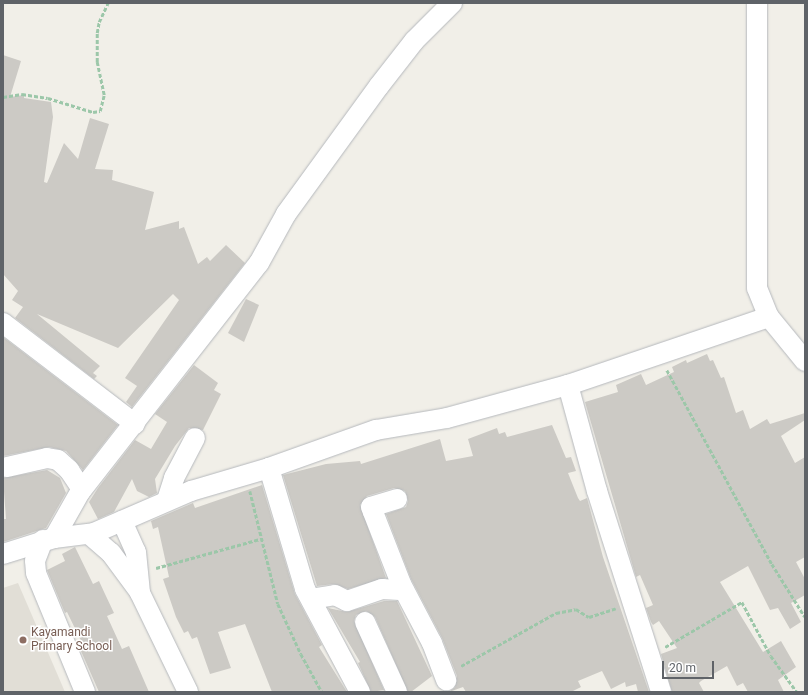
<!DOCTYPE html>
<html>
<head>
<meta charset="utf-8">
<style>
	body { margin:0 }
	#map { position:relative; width:808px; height:695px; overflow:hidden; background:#f1efe8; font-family:Roboto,sans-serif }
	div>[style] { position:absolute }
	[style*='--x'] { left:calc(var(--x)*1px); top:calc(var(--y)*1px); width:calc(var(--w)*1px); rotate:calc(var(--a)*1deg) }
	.education>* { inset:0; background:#e1ded6 }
	.building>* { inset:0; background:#cccac5 }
	.path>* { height:2.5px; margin-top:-1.25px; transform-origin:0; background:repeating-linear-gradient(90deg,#9cc7a9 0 4px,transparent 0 6px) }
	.roads { filter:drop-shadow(0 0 1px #b5b8bc) drop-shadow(0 0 1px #b5b8bc) }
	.minor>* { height:20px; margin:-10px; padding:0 10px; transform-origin:10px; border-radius:10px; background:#fff }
	.dots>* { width:11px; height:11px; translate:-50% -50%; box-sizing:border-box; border:2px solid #fff; border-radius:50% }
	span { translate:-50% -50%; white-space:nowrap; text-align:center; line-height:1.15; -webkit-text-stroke:3px #fff; paint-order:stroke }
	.education-label { font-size:12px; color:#785e54 }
	.left { translate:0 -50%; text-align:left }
	.frame { position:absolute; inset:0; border:4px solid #5f6368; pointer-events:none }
	.scale { position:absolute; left:662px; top:661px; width:52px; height:18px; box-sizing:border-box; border:2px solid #5f6368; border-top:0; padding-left:5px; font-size:12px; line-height:14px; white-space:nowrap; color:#5f6368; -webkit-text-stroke:3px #fff; paint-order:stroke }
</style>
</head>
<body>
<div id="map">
	<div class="education">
		<i style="clip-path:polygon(18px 583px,65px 692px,3px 692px,3px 588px)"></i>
	</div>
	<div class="building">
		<i style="clip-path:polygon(3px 55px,21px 61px,10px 97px,24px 95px,24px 98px,51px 102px,53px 117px,44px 182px,47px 183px,64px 143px,78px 159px,90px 118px,109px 124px,95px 169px,113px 170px,112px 180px,154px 192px,145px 230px,179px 221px,179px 229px,184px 227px,198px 264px,207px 257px,210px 261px,226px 245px,245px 263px,132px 407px,126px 402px,137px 386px,125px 378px,179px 300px,173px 294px,118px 348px,37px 314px,100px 366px,93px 373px,97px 376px,94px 379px,15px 318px,23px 307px,12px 300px,18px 291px,3px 274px)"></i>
		<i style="clip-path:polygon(246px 299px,259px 305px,244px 342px,228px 333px)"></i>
		<i style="clip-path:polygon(3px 337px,118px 425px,83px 470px,66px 451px,49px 447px,3px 456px)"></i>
		<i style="clip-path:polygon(707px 354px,710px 361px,713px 360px,721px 378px,724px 377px,736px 413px,743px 410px,750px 429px,767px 419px,770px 424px,805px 413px,805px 420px,781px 436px,795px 463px,805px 457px,805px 557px,796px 562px,805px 579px,805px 595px,791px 603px,801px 622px,790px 629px,778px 608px,770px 610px,748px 566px,720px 582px,763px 652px,781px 641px,796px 667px,778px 680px,784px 692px,748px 692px,743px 683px,737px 686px,727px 666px,701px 681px,699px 683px,704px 692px,672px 692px,661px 654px,677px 648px,659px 621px,653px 625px,651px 622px,646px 608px,653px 605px,640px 575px,636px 577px,585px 402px,618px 392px,616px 385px,641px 374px,646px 385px,674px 372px,672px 367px,686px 360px,687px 363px)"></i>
		<i style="clip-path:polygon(194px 365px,218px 383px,214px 390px,221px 394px,203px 430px,189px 428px,175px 446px,155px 479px,157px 493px,149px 497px,137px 491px,132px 479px,114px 512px,98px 519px,89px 502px,98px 488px,135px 440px,151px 449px,167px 422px,155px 414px)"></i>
		<i style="clip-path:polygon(552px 425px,566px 458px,571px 457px,576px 471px,568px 473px,578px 498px,580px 501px,587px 498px,603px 557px,649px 692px,638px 692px,636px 684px,626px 687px,625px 682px,611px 689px,602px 671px,578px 681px,581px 687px,571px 692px,466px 692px,463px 687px,449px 692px,455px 687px,457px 676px,442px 638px,411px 579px,386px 514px,406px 507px,408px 501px,405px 491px,394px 488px,367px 496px,360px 505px,386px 578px,348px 589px,334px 584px,317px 586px,283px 475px,326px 464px,360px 461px,361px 464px,440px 439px,446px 461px,473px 456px,468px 439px,497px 428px,499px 434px,505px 432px,507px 437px)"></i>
		<i style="clip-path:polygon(47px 470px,60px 478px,66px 493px,46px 528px,3px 542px,3px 519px,6px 519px,3px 478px)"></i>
		<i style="clip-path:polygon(262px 485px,295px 594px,322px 645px,319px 647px,347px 692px,272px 692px,245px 624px,218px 632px,231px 668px,210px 674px,197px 637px,192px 639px,188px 631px,184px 633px,176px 617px,163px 579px,169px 577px,158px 527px,153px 529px,151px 521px,193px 503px,195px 508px)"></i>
		<i style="clip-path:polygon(75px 547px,93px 584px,99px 581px,105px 594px,114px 613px,107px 616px,122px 649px,129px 646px,149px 692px,99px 692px,81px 651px,85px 649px,67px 612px,65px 613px,47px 570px,65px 561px,62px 554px)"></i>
		<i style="clip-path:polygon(384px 601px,397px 601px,432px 676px,411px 692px,408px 692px,375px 617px,366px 611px,356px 615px,354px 621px,384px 690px,371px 692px,358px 663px,360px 662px,328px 608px,347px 612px)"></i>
	</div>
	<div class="path">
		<i style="--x:3;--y:97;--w:19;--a:-9"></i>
		<i style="--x:22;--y:94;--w:26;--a:9"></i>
		<i style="--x:48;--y:98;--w:47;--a:17.3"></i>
		<i style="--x:93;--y:112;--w:7;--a:-8"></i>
		<i style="--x:100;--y:111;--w:16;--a:-76"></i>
		<i style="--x:104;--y:95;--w:34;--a:-102"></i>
		<i style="--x:97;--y:62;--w:29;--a:-90"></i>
		<i style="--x:97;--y:33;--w:11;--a:-80"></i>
		<i style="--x:99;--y:22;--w:21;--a:-65"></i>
		<i style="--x:667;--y:370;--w:221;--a:61.6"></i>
		<i style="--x:772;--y:564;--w:62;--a:58.1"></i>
		<i style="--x:250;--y:491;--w:116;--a:76.1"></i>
		<i style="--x:278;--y:604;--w:55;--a:65.3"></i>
		<i style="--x:301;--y:654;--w:43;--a:61.1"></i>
		<i style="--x:156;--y:568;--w:108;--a:-15.6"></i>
		<i style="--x:665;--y:647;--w:89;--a:-30.3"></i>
		<i style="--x:742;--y:602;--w:61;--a:61.8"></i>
		<i style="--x:771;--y:656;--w:44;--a:54.2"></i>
		<i style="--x:461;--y:666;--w:109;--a:-29.2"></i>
		<i style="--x:556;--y:613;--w:20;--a:-11"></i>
		<i style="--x:576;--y:609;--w:15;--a:32"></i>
		<i style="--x:589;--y:617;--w:28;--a:-18"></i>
	</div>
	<div class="roads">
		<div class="minor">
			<i style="--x:757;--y:3;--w:285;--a:90"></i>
			<i style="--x:757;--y:288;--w:31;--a:68"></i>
			<i style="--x:769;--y:317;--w:57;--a:50.7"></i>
			<i style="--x:3;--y:323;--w:166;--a:37.4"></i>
			<i style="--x:568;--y:385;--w:110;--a:74.7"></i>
			<i style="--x:597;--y:491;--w:211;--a:72.3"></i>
			<i style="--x:7;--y:467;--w:41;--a:-12.7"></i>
			<i style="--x:47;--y:458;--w:11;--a:10"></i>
			<i style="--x:58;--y:460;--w:15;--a:42"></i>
			<i style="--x:69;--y:470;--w:23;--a:56"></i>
			<i style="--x:269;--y:468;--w:126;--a:73.4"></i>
			<i style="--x:305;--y:589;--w:117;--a:61.9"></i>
			<i style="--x:397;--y:499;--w:27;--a:163"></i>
			<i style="--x:371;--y:507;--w:5;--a:68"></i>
			<i style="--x:373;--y:512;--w:77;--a:68.7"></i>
			<i style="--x:401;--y:584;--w:67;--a:62.3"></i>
			<i style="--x:432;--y:643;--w:40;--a:69"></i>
			<i style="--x:167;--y:500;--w:23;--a:-72"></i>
			<i style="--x:174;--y:478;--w:45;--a:-62.3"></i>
			<i style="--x:122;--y:521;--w:34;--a:66"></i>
			<i style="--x:136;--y:552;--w:41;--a:84.4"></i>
			<i style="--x:140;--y:593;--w:110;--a:64.1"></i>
			<i style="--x:89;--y:534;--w:29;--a:41"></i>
			<i style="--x:111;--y:553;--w:47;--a:53.6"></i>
			<i style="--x:54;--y:538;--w:53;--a:-60.5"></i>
			<i style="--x:80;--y:492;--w:291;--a:-52"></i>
			<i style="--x:259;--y:263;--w:56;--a:-61.1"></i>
			<i style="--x:286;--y:214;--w:158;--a:-54"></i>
			<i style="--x:379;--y:86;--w:57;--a:-52.1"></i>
			<i style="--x:414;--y:41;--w:54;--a:-45"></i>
			<i style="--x:43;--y:540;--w:22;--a:111"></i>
			<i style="--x:35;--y:561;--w:12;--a:85"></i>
			<i style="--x:36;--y:573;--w:129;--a:67.6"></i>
			<i style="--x:3;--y:554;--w:53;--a:-17.4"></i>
			<i style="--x:54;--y:538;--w:40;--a:-7.1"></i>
			<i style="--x:94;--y:533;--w:106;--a:-23.4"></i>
			<i style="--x:191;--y:491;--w:81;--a:-16.4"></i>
			<i style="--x:269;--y:468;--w:114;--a:-19.6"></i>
			<i style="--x:376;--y:430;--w:72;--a:-9.6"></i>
			<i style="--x:447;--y:418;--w:125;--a:-15.3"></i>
			<i style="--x:568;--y:385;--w:212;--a:-18.7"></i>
			<i style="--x:311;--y:599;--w:24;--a:-9"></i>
			<i style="--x:335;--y:595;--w:13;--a:27"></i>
			<i style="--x:347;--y:601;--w:37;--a:-19"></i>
			<i style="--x:382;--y:589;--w:22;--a:3"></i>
			<i style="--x:365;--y:622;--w:77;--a:65.4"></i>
		</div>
	</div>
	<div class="dots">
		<i style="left:23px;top:640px;background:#8d6e63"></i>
	</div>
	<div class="education-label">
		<span class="left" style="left:31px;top:640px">Kayamandi<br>Primary School</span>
	</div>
	<div class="frame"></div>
	<div class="scale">20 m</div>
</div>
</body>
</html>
